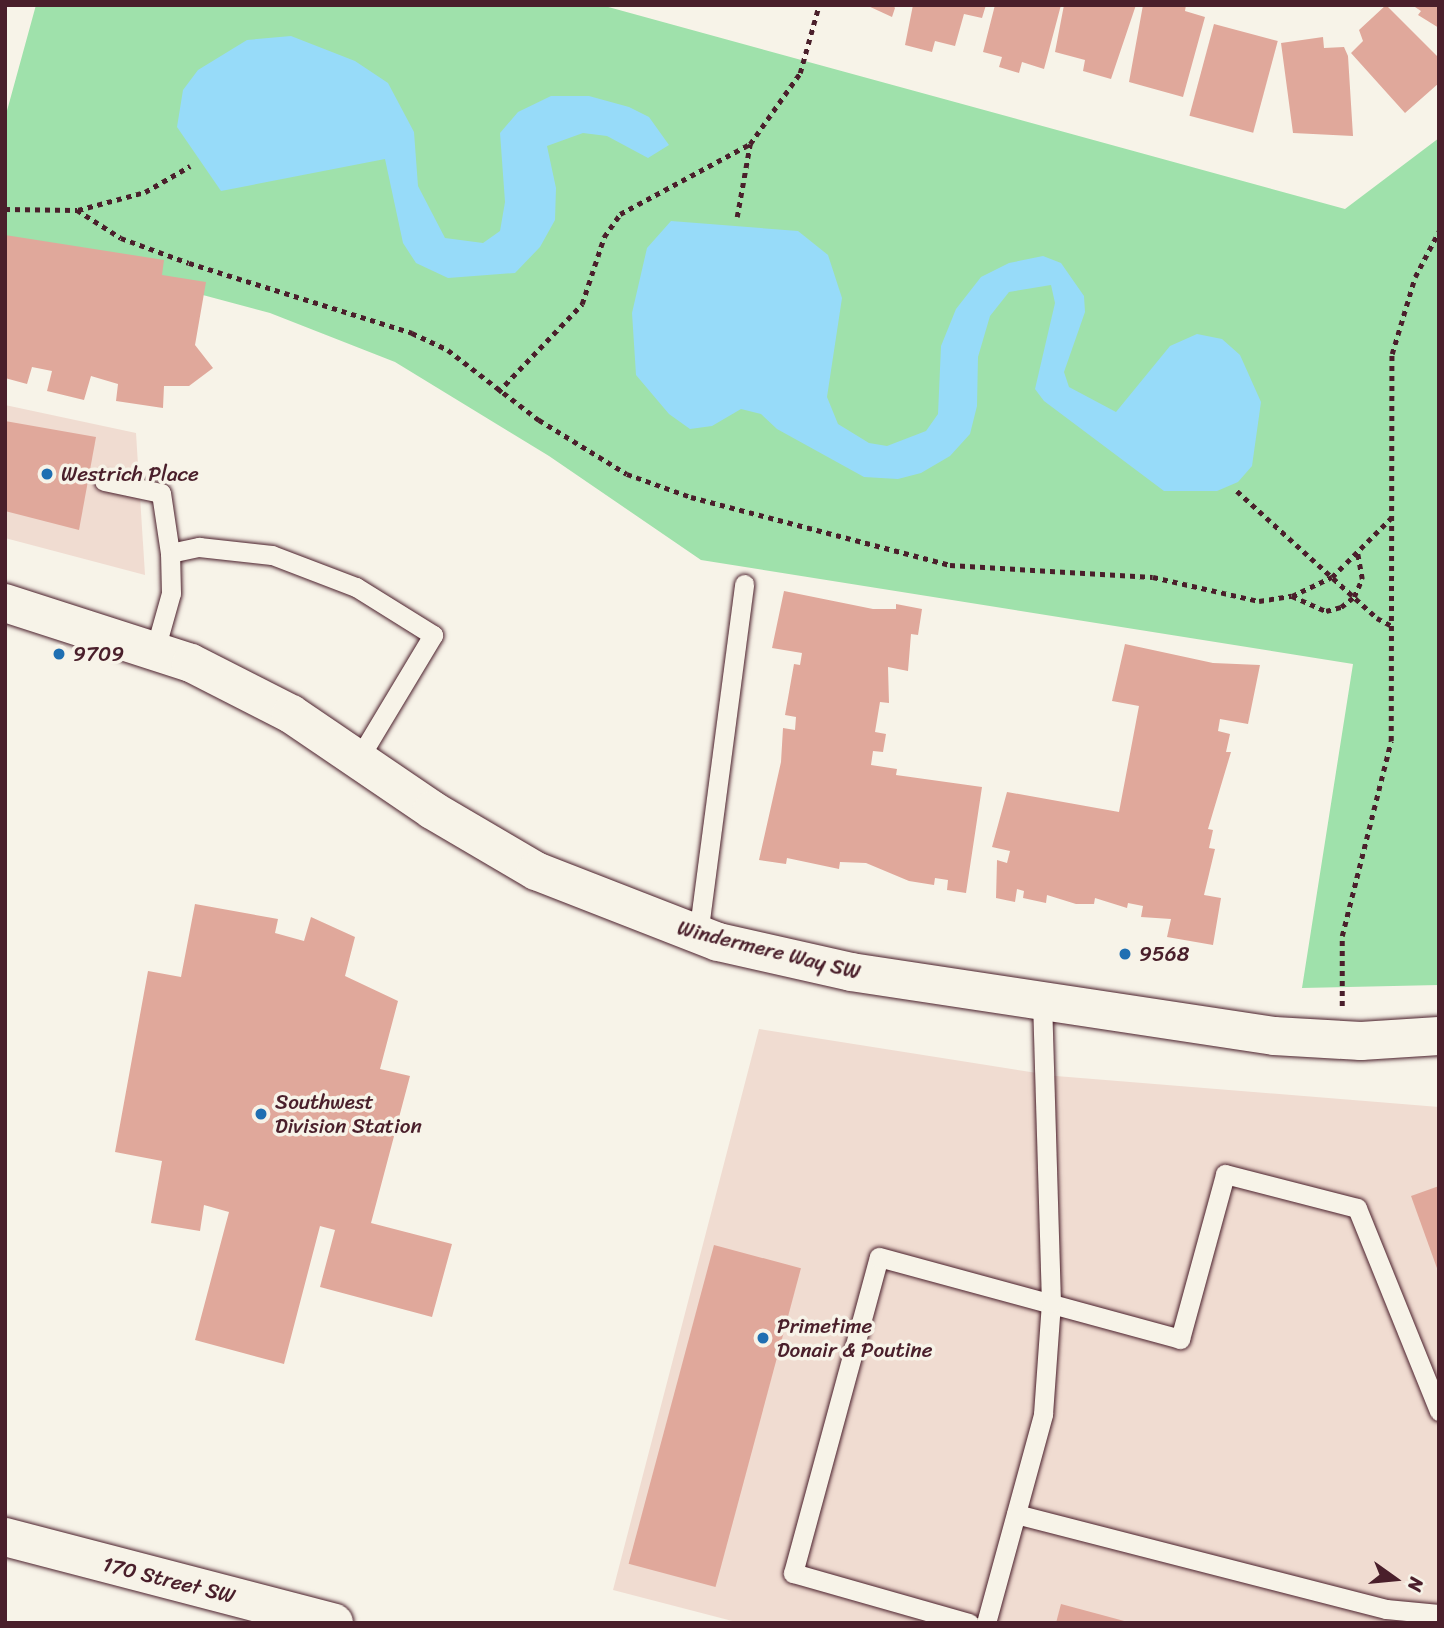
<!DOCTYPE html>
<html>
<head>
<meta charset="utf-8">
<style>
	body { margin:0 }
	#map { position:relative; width:1444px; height:1628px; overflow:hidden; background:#f7f3e8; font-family:Sriracha,sans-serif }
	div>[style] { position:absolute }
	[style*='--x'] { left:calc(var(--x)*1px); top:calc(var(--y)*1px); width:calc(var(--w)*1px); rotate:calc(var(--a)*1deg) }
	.built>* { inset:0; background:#f0dcd1 }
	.green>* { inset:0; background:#9fe1ab }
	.water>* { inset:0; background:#97dbf9 }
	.building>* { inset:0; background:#e0a89b; transform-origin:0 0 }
	.path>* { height:4.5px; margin-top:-2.25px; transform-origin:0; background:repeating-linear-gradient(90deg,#4a1f2b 0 5px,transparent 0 10px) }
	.roads { filter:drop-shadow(0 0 2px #4a1f2b) drop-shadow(0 0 2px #4a1f2b) }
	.lane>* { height:19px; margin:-9.5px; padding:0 9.5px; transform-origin:9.5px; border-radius:9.5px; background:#f7f3e8 }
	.secondary>* { height:38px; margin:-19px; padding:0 19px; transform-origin:19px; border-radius:19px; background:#f7f3e8 }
	.dots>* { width:19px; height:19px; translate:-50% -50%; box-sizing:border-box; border:4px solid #f7f3e8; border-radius:50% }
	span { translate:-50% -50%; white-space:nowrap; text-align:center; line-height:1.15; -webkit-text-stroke:7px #f7f3e8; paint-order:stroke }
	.poi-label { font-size:21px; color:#4a1f2b }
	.left { translate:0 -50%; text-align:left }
	.street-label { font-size:21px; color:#4a1f2b }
	.frame { position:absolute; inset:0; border:7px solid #4a1f2b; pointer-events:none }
	.north { position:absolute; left:1360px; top:1544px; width:70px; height:70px; -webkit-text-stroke:5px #f7f3e8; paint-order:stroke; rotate:105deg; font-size:19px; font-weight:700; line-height:28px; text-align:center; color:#4a1f2b }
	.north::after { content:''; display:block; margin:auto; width:24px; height:32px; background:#4a1f2b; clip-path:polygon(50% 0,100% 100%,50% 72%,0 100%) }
</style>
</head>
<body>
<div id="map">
	<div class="built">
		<i style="clip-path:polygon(5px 405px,136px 433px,145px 575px,5px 538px)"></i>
		<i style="clip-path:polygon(759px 1029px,1056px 1076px,1439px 1107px,1439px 1623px,740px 1623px,613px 1590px)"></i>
	</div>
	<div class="green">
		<i style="clip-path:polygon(36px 5px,601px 5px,1345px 209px,1439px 138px,1439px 985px,1302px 988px,1353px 664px,701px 560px,549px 456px,395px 362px,270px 313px,5px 242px,5px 118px)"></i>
	</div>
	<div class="water">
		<i style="clip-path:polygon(291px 36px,355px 61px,388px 83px,414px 132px,418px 186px,445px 238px,483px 243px,500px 231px,505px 202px,500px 133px,518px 112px,551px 96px,589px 96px,629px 107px,649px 117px,669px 145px,648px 158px,607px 136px,583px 133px,547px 146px,556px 188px,555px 220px,540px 247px,515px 273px,448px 278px,416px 263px,403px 243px,385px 159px,221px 191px,177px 127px,183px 90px,198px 70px,247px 40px)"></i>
		<i style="clip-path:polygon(671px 221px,798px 231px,828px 255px,842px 298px,827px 397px,838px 424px,869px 443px,887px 446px,926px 431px,938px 414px,941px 346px,956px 309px,981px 277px,1009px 263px,1043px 256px,1061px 263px,1084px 296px,1085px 312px,1064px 372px,1069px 387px,1116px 412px,1170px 346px,1197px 334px,1222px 339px,1240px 355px,1261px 402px,1252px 466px,1238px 482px,1217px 491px,1164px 491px,1044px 401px,1035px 389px,1055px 303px,1051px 285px,1009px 292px,990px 316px,978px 357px,977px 406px,970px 434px,950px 456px,921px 473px,898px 479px,864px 477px,777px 429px,761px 414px,741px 409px,712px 426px,690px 429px,669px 414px,636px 375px,632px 313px,647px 248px)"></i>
	</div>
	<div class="building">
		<i style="clip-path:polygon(866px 5px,893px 5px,895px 8px,892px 17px)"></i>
		<i style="clip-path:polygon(913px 5px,986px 5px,982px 18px,964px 14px,955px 46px,935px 41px,932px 52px,905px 45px)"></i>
		<i style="clip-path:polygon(995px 5px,1061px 5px,1044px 69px,1022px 62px,1019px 73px,999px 67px,1002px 57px,983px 52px)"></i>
		<i style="clip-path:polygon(1064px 5px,1136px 5px,1111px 79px,1083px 71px,1085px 60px,1055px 52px)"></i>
		<i style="clip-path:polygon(1143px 5px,1186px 5px,1185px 11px,1205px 17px,1183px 97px,1129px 82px)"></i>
		<i style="clip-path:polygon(1386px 5px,1439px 58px,1439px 83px,1405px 113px,1351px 53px,1363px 41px,1359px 30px)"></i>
		<i style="clip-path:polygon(1412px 5px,1439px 5px,1439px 28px,1418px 15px,1421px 11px)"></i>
		<i style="left:1214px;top:24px;width:66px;height:95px;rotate:15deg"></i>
		<i style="clip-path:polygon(1323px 37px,1324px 48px,1344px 47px,1348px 56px,1353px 136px,1293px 133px,1281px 43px)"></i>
		<i style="clip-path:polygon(5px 235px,164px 260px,162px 275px,206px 282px,195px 345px,213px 368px,189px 386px,164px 386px,163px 408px,116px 401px,118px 384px,91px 376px,84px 400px,47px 391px,52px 371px,32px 367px,27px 384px,5px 378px)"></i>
		<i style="clip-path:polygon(5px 421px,96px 437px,79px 530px,5px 511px)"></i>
		<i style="clip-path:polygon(784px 591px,873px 609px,896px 609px,896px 604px,922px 609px,918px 635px,911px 634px,908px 671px,888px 667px,889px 703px,880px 702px,875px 732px,886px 734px,883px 752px,873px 751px,871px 765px,897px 769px,896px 775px,982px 787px,966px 893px,947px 890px,948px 880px,935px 878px,934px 885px,909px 881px,866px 863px,840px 862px,839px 869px,787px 858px,786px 864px,759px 860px,781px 762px,783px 728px,795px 730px,796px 717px,785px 715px,794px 664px,800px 665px,802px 653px,772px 648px)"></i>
		<i style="clip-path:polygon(1125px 644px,1213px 663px,1260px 665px,1248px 724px,1220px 719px,1218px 731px,1230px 734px,1226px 752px,1231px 752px,1208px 829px,1213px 830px,1209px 848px,1215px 849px,1204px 895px,1221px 898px,1213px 945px,1167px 937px,1171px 919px,1141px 917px,1143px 906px,1128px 903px,1127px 908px,1095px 898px,1094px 904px,1076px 904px,1047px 895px,1046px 903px,1023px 898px,1024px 891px,1017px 889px,1015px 902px,996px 898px,997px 860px,1007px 863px,1010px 851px,992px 847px,1007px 792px,1119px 812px,1139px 706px,1112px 701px)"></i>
		<i style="clip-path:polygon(195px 904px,278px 919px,275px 933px,304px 941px,311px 917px,355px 937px,345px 976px,398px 1001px,380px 1069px,410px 1076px,371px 1223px,452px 1244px,432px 1317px,320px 1287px,335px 1230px,320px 1226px,284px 1364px,195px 1340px,229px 1212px,204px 1205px,200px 1231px,151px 1223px,162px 1161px,115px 1152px,148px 971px,181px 977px)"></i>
		<i style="clip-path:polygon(1439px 1186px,1439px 1271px,1438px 1271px,1411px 1196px)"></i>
		<i style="left:714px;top:1245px;width:90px;height:330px;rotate:15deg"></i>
		<i style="clip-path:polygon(1061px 1604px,1128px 1622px,1128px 1623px,1056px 1623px)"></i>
	</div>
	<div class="path">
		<i style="--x:5;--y:209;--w:72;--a:0.8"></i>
		<i style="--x:77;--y:210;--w:52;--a:32.5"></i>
		<i style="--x:121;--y:238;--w:72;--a:20.2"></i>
		<i style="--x:189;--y:263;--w:234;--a:17.4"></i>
		<i style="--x:412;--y:333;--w:40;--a:25"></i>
		<i style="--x:448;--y:350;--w:115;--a:37.6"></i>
		<i style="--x:539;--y:420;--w:103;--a:31.5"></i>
		<i style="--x:627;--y:474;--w:68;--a:19.8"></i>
		<i style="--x:691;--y:497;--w:268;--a:14.7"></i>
		<i style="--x:950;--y:565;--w:203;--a:3.4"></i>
		<i style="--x:1153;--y:577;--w:109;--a:12.8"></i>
		<i style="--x:1259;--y:601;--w:33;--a:-9"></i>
		<i style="--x:1292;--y:596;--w:44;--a:-25.4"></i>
		<i style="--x:1332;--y:577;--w:83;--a:-45"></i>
		<i style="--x:78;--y:210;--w:69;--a:-15"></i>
		<i style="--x:145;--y:192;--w:52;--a:-30"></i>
		<i style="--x:737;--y:217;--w:74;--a:-79.9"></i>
		<i style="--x:498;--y:392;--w:122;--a:-46.3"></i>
		<i style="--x:582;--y:304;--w:71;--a:-71.8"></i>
		<i style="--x:604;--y:237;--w:28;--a:-55"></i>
		<i style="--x:620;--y:214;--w:148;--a:-28.3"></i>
		<i style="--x:750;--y:144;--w:87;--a:-54.8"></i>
		<i style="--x:800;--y:73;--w:71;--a:-74.4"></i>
		<i style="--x:1237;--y:491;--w:189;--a:42.2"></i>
		<i style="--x:1377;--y:618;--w:19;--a:28"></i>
		<i style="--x:1292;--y:596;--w:37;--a:24"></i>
		<i style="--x:1326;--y:611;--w:16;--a:-15"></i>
		<i style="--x:1341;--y:607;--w:16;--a:-38"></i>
		<i style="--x:1354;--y:597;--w:20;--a:-66"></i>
		<i style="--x:1362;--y:579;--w:27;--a:-100"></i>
		<i style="--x:1342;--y:1006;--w:70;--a:-90"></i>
		<i style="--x:1342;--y:936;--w:201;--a:-75.9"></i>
		<i style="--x:1391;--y:741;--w:387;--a:-89.9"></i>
		<i style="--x:1392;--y:354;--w:80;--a:-73.4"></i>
		<i style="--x:1415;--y:277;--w:52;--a:-62.4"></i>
	</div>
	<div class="roads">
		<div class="lane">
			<i style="--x:104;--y:481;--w:58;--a:11.9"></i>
			<i style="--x:161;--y:493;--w:61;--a:81.5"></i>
			<i style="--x:170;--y:553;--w:30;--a:-12"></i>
			<i style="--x:199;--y:547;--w:73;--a:6.3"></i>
			<i style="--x:272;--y:555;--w:90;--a:20.9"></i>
			<i style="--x:356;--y:587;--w:91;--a:31.9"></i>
			<i style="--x:433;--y:635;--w:146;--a:121"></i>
			<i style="--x:155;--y:650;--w:59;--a:-74.3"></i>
			<i style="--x:171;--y:593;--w:40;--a:-91.4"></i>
			<i style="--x:698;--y:935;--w:354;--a:-82.5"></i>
			<i style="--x:1016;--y:1514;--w:382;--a:14.4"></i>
			<i style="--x:1386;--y:1609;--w:53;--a:5.4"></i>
			<i style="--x:969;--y:1623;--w:183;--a:-164.1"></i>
			<i style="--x:793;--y:1573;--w:327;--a:-74.8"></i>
			<i style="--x:879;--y:1257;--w:312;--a:15.2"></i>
			<i style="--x:1180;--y:1339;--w:171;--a:-74.7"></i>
			<i style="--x:1225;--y:1174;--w:136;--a:14.4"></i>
			<i style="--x:1357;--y:1208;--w:219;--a:68"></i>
			<i style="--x:986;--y:1623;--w:217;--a:-74.7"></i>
			<i style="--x:1043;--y:1414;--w:111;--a:-85.9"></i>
			<i style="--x:1051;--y:1303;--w:302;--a:-91.7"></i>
		</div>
		<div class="secondary">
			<i style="--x:5;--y:603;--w:195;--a:17.9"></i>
			<i style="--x:191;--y:663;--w:112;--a:27"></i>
			<i style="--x:291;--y:714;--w:171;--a:34.2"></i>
			<i style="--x:432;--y:810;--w:121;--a:30.4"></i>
			<i style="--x:536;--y:871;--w:195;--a:21.3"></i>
			<i style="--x:718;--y:942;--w:136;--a:12.7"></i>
			<i style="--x:851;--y:972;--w:428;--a:8.6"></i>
			<i style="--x:1274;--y:1036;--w:87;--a:3.3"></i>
			<i style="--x:1361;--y:1041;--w:78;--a:-3.7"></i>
			<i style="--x:5;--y:1537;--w:340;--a:14.6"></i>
		</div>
	</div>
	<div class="dots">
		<i style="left:47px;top:474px;background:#1f6fb2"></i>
		<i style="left:59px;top:654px;background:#1f6fb2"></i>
		<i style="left:1125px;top:954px;background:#1f6fb2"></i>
		<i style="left:261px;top:1114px;background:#1f6fb2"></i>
		<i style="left:763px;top:1338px;background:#1f6fb2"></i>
	</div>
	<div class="poi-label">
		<span class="left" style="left:61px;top:474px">Westrich Place</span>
		<span class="left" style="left:73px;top:654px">9709</span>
		<span class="left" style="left:1139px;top:954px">9568</span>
		<span class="left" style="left:275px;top:1114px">Southwest<br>Division Station</span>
		<span class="left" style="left:777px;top:1338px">Primetime<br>Donair &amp; Poutine</span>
	</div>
	<div class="street-label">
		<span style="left:769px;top:950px;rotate:14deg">Windermere Way SW</span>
		<span style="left:169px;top:1580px;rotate:14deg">170 Street SW</span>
	</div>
	<div class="frame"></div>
	<div class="north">N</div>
</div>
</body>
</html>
